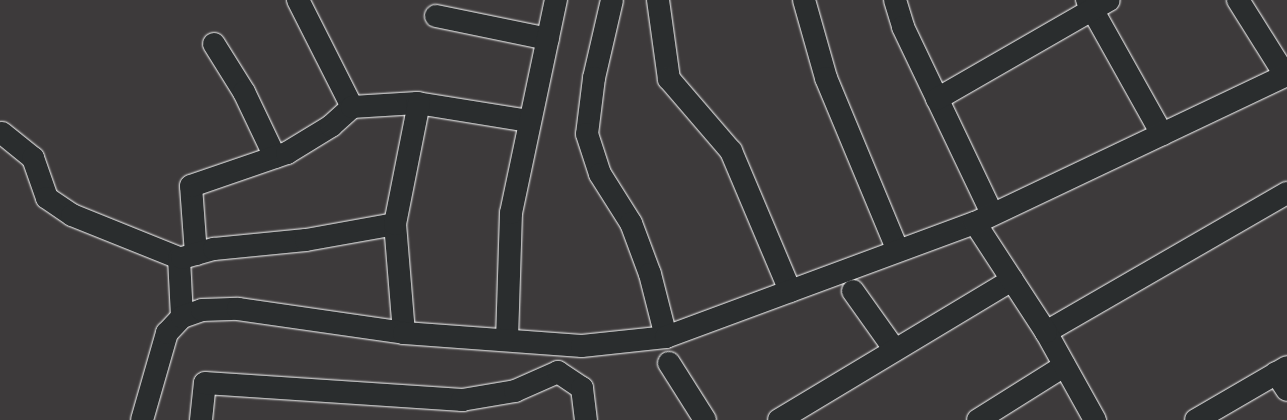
<!DOCTYPE html>
<html>
<head>
<meta charset="utf-8">
<style>
	body { margin:0 }
	#map { position:relative; width:1287px; height:420px; overflow:hidden; background:#3d3a3b; font-family:Caveat,sans-serif }
	div>[style] { position:absolute }
	[style*='--x'] { left:calc(var(--x)*1px); top:calc(var(--y)*1px); width:calc(var(--w)*1px); rotate:calc(var(--a)*1deg) }
	.roads { filter:drop-shadow(0 0 1px #fff) drop-shadow(0 0 1px #fff) }
	.street>* { height:22px; margin:-11px; padding:0 11px; transform-origin:11px; border-radius:11px; background:#2a2d2e }
	.secondary>* { height:22px; margin:-11px; padding:0 11px; transform-origin:11px; border-radius:11px; background:#2a2d2e }
	span { translate:-50% -50%; white-space:nowrap; text-align:center; line-height:1.15; -webkit-text-stroke:3px #2a2d2e; paint-order:stroke }
</style>
</head>
<body>
<div id="map">
	<div class="roads">
		<div class="street">
			<i style="--x:298;--y:0;--w:120;--a:63.2"></i>
			<i style="--x:612;--y:0;--w:80;--a:103"></i>
			<i style="--x:594;--y:78;--w:56;--a:97.1"></i>
			<i style="--x:587;--y:134;--w:42;--a:72"></i>
			<i style="--x:600;--y:174;--w:58;--a:57.7"></i>
			<i style="--x:631;--y:223;--w:54;--a:69.6"></i>
			<i style="--x:650;--y:274;--w:65;--a:75.7"></i>
			<i style="--x:658;--y:0;--w:80;--a:82.1"></i>
			<i style="--x:669;--y:79;--w:95;--a:49.3"></i>
			<i style="--x:731;--y:151;--w:152;--a:67.1"></i>
			<i style="--x:804;--y:0;--w:81;--a:74.2"></i>
			<i style="--x:826;--y:78;--w:187;--a:67.4"></i>
			<i style="--x:895;--y:0;--w:28;--a:73"></i>
			<i style="--x:903;--y:27;--w:207;--a:64.5"></i>
			<i style="--x:1087;--y:0;--w:154;--a:60.8"></i>
			<i style="--x:1238;--y:0;--w:89;--a:57.9"></i>
			<i style="--x:436;--y:16;--w:114;--a:11.6"></i>
			<i style="--x:214;--y:44;--w:57;--a:58"></i>
			<i style="--x:244;--y:92;--w:72;--a:64.5"></i>
			<i style="--x:937;--y:99;--w:198;--a:-29.9"></i>
			<i style="--x:2;--y:133;--w:40;--a:39"></i>
			<i style="--x:33;--y:158;--w:42;--a:70.7"></i>
			<i style="--x:47;--y:198;--w:30;--a:34"></i>
			<i style="--x:72;--y:215;--w:115;--a:21.9"></i>
			<i style="--x:179;--y:258;--w:59;--a:87.1"></i>
			<i style="--x:196;--y:254;--w:68;--a:-94.2"></i>
			<i style="--x:191;--y:186;--w:102;--a:-19"></i>
			<i style="--x:287;--y:153;--w:52;--a:-31.5"></i>
			<i style="--x:331;--y:126;--w:28;--a:-42"></i>
			<i style="--x:352;--y:107;--w:65;--a:-3.5"></i>
			<i style="--x:417;--y:103;--w:114;--a:9.1"></i>
			<i style="--x:182;--y:258;--w:33;--a:-16"></i>
			<i style="--x:214;--y:249;--w:92;--a:-5.6"></i>
			<i style="--x:306;--y:240;--w:90;--a:-10.2"></i>
			<i style="--x:853;--y:291;--w:72;--a:54.6"></i>
			<i style="--x:1046;--y:332;--w:278;--a:-30"></i>
			<i style="--x:404;--y:333;--w:109;--a:-94.7"></i>
			<i style="--x:395;--y:224;--w:123;--a:-78.8"></i>
			<i style="--x:507;--y:340;--w:127;--a:-88.2"></i>
			<i style="--x:511;--y:213;--w:218;--a:-78.1"></i>
			<i style="--x:669;--y:363;--w:67;--a:57.7"></i>
			<i style="--x:1276;--y:373;--w:20;--a:57"></i>
			<i style="--x:142;--y:420;--w:91;--a:-74"></i>
			<i style="--x:167;--y:333;--w:22;--a:-47"></i>
			<i style="--x:182;--y:317;--w:21;--a:-19"></i>
			<i style="--x:202;--y:310;--w:36;--a:-2"></i>
			<i style="--x:238;--y:309;--w:168;--a:8.2"></i>
			<i style="--x:404;--y:333;--w:178;--a:4.2"></i>
			<i style="--x:582;--y:346;--w:84;--a:-6.1"></i>
			<i style="--x:666;--y:337;--w:329;--a:-20.3"></i>
			<i style="--x:201;--y:420;--w:37;--a:-84"></i>
			<i style="--x:205;--y:383;--w:258;--a:3.8"></i>
			<i style="--x:462;--y:400;--w:54;--a:-9.6"></i>
			<i style="--x:515;--y:391;--w:47;--a:-23.8"></i>
			<i style="--x:558;--y:372;--w:29;--a:34"></i>
			<i style="--x:582;--y:388;--w:32;--a:83"></i>
			<i style="--x:779;--y:420;--w:272;--a:-31"></i>
			<i style="--x:978;--y:420;--w:102;--a:-32.1"></i>
			<i style="--x:1196;--y:420;--w:105;--a:-30.2"></i>
		</div>
		<div class="secondary">
			<i style="--x:1095;--y:420;--w:101;--a:-119.1"></i>
			<i style="--x:1046;--y:332;--w:130;--a:-123.1"></i>
			<i style="--x:975;--y:223;--w:345;--a:-25.4"></i>
		</div>
	</div>
</div>
</body>
</html>
